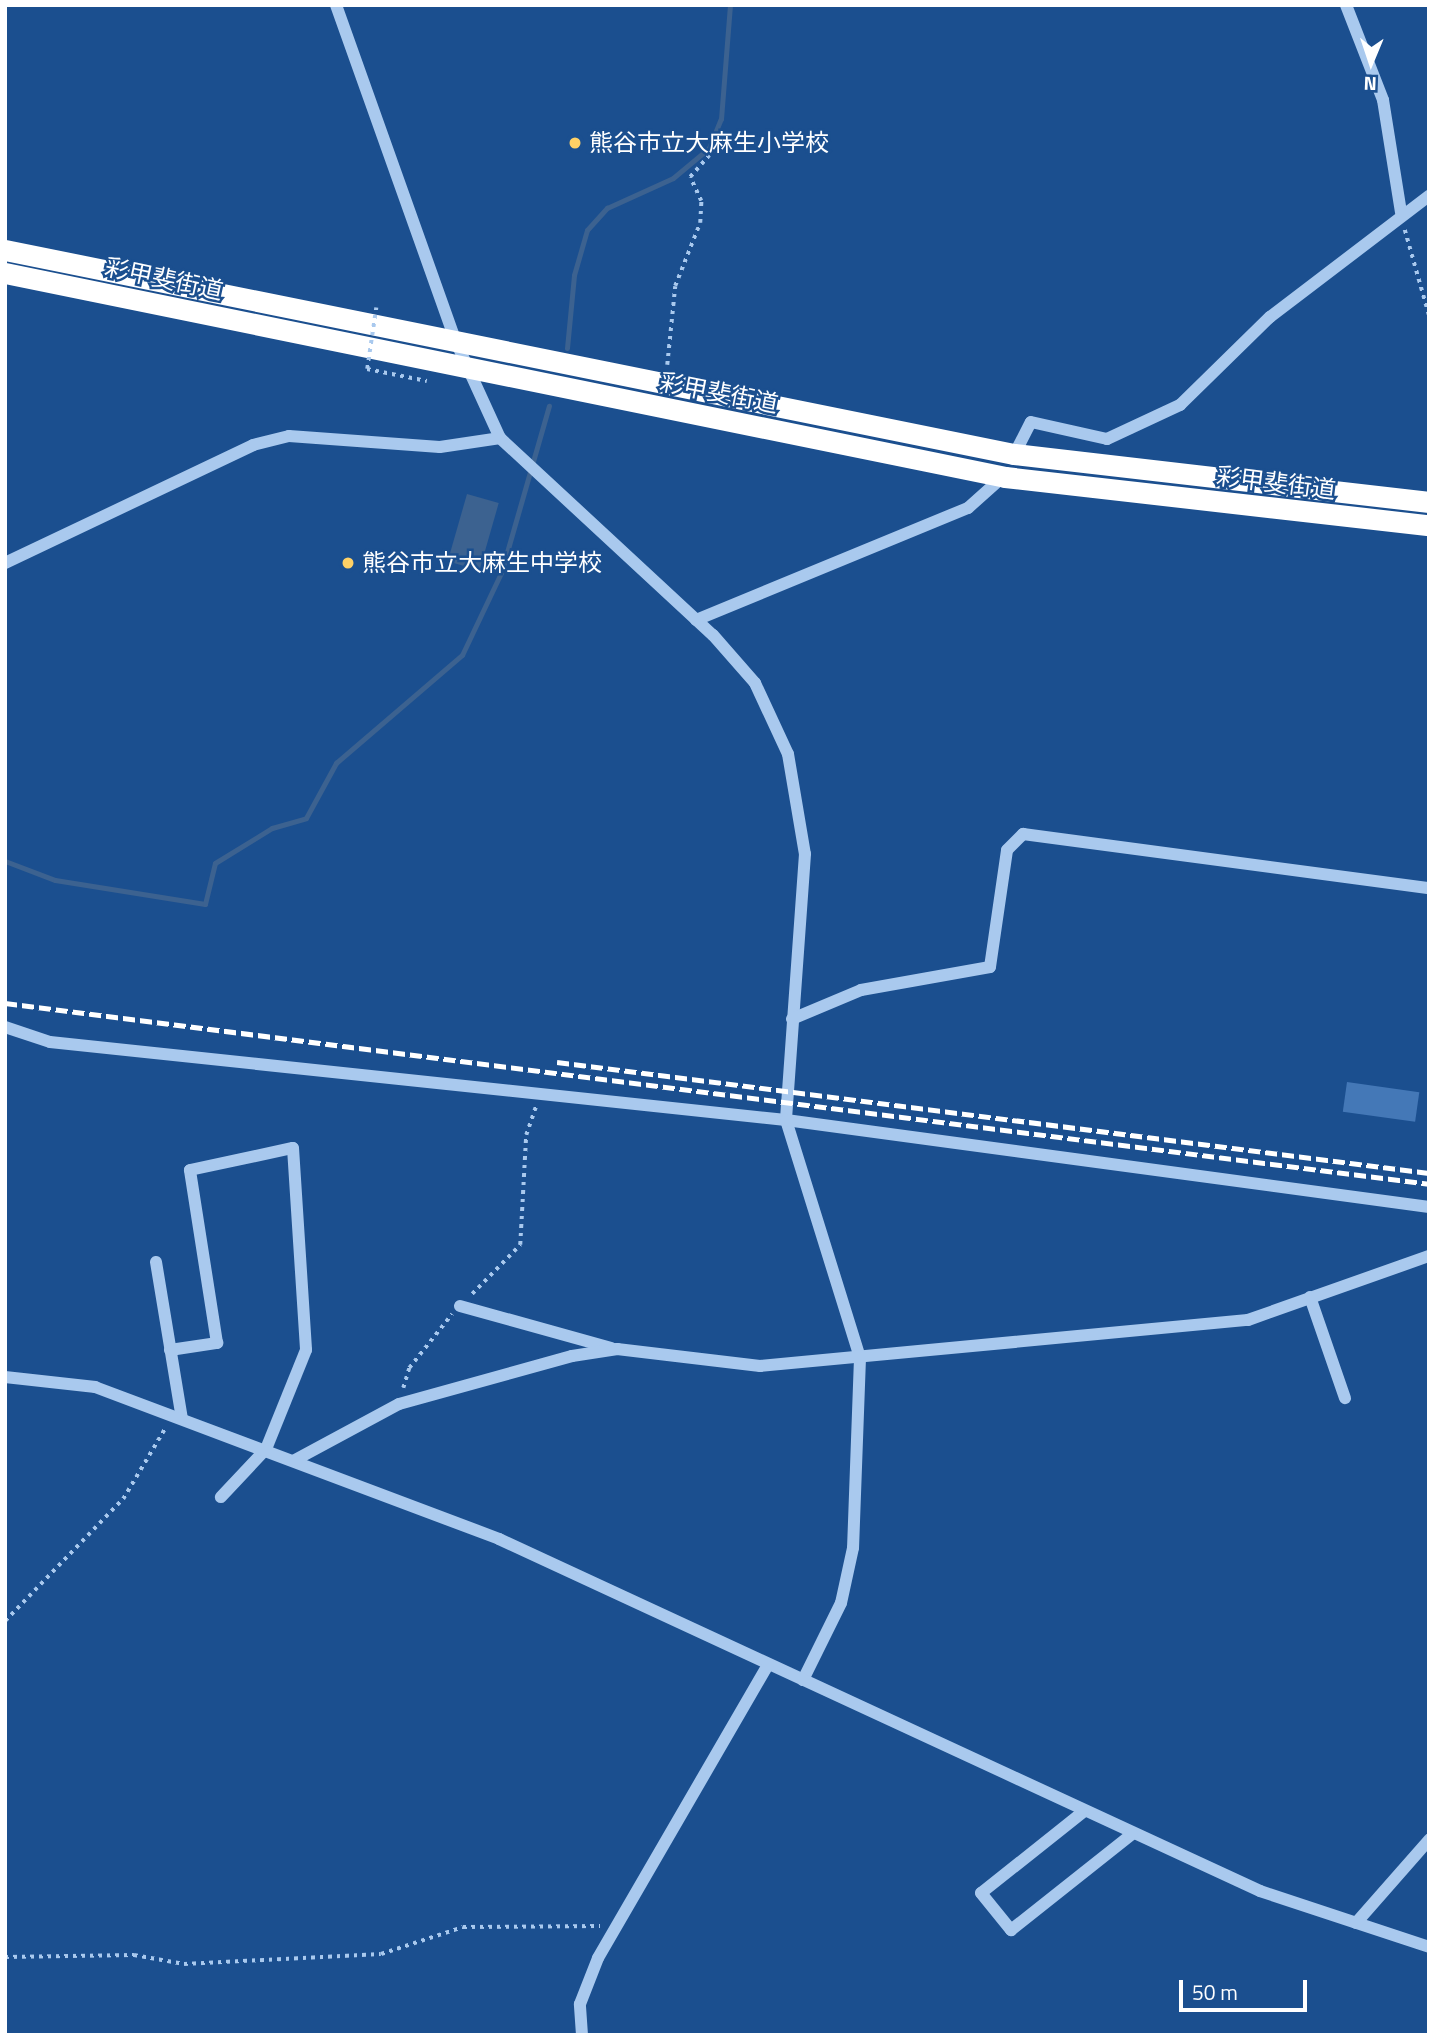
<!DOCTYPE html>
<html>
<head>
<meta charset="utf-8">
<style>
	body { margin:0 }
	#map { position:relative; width:1434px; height:2040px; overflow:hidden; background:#1b4f8f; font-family:"Titillium Web","Noto Sans JP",sans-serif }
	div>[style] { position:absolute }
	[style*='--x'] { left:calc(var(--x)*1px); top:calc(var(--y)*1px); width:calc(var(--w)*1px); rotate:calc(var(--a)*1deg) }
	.water>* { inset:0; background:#3c6290; transform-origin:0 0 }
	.stream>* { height:5px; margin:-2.5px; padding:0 2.5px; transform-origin:2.5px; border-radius:2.5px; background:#3c6290 }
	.building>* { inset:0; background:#4478b7; transform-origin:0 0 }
	.path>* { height:3.5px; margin-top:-1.75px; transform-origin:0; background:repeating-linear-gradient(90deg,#a9c9ee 0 3.5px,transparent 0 8.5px) }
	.minor>* { height:12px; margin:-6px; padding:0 6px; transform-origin:6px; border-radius:6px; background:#a9c9ee }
	.highway>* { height:21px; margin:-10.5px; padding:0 10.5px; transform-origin:10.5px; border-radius:10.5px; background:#fff }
	.rail>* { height:5px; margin-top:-2.5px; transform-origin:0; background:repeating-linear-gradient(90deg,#fff 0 12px,transparent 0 17px) }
	.path-bridge>* { height:3.5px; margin-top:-1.75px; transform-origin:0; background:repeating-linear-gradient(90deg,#a9c9ee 0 3.5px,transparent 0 8.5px) }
	.dots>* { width:19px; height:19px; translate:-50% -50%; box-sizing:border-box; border:4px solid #1b4f8f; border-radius:50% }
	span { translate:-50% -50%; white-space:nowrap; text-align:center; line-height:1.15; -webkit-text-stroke:5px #1b4f8f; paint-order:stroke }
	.poi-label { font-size:24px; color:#fff }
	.left { translate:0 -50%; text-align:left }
	.street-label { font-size:24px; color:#fff }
	.frame { position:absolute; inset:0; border:7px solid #fff; pointer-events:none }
	.north { position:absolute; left:1336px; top:28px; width:70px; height:70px; -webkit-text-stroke:5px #1b4f8f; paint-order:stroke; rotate:182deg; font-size:19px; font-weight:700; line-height:28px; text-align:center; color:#fff }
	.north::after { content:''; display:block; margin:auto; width:24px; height:32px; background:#fff; clip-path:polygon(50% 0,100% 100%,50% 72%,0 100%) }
	.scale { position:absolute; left:1179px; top:1980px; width:128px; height:32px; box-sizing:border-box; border:4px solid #fff; border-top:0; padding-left:9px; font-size:21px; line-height:24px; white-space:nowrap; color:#fff; -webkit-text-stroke:5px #1b4f8f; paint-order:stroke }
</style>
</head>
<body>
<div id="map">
	<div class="water">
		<i style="left:467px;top:494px;width:33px;height:70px;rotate:16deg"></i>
	</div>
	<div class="stream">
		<i style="--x:567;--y:348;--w:73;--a:-84.5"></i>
		<i style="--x:574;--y:275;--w:47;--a:-73.9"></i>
		<i style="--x:587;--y:230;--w:30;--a:-48"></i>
		<i style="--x:607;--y:208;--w:72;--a:-24.4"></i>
		<i style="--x:673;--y:178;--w:47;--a:-39.8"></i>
		<i style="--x:709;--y:148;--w:31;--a:-68"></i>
		<i style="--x:721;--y:119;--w:114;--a:-85.5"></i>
		<i style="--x:5;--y:861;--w:53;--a:20.8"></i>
		<i style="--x:55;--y:880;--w:152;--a:9.1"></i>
		<i style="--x:205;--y:904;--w:42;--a:-76.3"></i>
		<i style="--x:215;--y:863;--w:67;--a:-31.6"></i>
		<i style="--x:272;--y:828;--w:35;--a:-16"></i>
		<i style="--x:306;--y:818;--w:63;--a:-61.4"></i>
		<i style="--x:336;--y:763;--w:166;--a:-40.6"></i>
		<i style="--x:462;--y:655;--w:91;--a:-64.6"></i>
		<i style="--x:501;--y:573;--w:174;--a:-74"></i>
	</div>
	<div class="building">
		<i style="left:1347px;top:1082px;width:73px;height:30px;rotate:8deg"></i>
	</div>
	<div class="path">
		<i style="--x:1405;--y:230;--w:88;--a:74.2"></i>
		<i style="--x:667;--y:365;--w:79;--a:-84.2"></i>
		<i style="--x:675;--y:286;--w:68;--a:-68.4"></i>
		<i style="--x:700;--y:223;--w:22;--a:-87"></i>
		<i style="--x:701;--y:201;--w:26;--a:-115"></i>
		<i style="--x:690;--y:177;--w:47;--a:-48.5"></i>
		<i style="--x:367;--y:369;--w:61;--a:11.3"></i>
		<i style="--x:472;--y:1294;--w:69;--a:-45.6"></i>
		<i style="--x:520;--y:1245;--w:110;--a:-86.9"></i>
		<i style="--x:526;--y:1135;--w:31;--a:-71"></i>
		<i style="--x:403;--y:1388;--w:21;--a:-73"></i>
		<i style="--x:409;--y:1368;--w:69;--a:-51.5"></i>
		<i style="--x:5;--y:1621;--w:170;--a:-46"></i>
		<i style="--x:123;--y:1499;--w:84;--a:-59.2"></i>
		<i style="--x:5;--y:1957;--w:129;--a:-0.9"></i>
		<i style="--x:134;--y:1955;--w:51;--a:10.2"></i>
		<i style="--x:184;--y:1964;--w:197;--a:-2.9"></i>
		<i style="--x:381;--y:1954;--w:86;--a:-18.2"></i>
		<i style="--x:463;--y:1927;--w:137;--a:-0.4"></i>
	</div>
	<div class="minor">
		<i style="--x:336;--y:5;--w:360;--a:70.4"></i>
		<i style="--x:457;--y:344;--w:103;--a:65.4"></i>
		<i style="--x:500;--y:438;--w:290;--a:42.8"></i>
		<i style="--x:713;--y:635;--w:64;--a:48.8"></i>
		<i style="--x:755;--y:683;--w:78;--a:65.1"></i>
		<i style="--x:788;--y:754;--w:101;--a:80.4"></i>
		<i style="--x:805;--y:854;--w:267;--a:94.1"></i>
		<i style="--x:786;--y:1120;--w:249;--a:72.7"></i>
		<i style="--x:860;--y:1358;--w:190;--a:92.1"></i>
		<i style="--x:853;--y:1548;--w:56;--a:102.3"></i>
		<i style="--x:841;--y:1603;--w:86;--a:116.3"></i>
		<i style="--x:1346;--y:5;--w:102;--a:68.7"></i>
		<i style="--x:1383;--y:100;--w:114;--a:80.9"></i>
		<i style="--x:1013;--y:457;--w:39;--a:-63"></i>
		<i style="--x:1031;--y:422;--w:78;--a:12.6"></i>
		<i style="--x:1107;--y:439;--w:81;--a:-25"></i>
		<i style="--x:1180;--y:405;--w:126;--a:-44.4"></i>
		<i style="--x:1270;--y:317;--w:200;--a:-37.3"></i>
		<i style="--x:5;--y:563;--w:275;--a:-25.4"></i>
		<i style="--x:253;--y:445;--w:37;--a:-14"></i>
		<i style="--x:289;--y:436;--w:151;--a:4.2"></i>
		<i style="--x:440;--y:447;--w:61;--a:-8.5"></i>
		<i style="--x:696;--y:620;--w:294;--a:-22.4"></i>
		<i style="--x:968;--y:508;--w:51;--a:-41.8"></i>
		<i style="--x:792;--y:1019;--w:75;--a:-22.8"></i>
		<i style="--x:861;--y:990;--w:131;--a:-10.1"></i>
		<i style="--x:990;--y:967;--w:118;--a:-81.7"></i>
		<i style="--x:1007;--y:850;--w:23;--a:-45"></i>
		<i style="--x:1023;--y:834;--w:410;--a:7.6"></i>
		<i style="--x:5;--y:1027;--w:47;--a:18.4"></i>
		<i style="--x:50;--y:1042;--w:740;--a:6.05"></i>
		<i style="--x:786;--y:1120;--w:649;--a:7.71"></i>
		<i style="--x:156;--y:1262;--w:159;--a:80.6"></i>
		<i style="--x:1310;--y:1297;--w:107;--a:70.9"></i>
		<i style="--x:460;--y:1306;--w:157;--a:15.5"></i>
		<i style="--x:170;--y:1350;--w:48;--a:-8.5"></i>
		<i style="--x:217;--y:1343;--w:175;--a:-98.9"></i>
		<i style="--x:190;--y:1170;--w:105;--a:-12.1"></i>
		<i style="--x:293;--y:1148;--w:202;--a:86.3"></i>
		<i style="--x:306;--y:1350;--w:107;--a:112"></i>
		<i style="--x:266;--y:1449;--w:66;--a:133.2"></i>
		<i style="--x:5;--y:1377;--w:91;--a:6.3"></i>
		<i style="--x:95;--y:1387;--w:432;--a:20.6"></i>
		<i style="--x:499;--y:1539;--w:838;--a:24.82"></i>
		<i style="--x:1260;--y:1891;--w:178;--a:18.3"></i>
		<i style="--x:295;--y:1460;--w:118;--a:-28.3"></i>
		<i style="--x:399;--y:1404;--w:180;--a:-15.5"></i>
		<i style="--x:572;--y:1356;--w:46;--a:-8.8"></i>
		<i style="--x:617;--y:1349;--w:144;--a:6.8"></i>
		<i style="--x:760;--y:1366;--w:490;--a:-5.4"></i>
		<i style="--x:1248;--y:1320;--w:192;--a:-19.5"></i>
		<i style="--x:1083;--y:1812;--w:130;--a:141.5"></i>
		<i style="--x:981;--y:1893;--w:48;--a:51"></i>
		<i style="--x:1011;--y:1930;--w:154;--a:-38.4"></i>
		<i style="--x:1356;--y:1923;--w:111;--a:-48.7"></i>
		<i style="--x:582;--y:2035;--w:31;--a:-94"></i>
		<i style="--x:580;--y:2004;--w:49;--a:-68.6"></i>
		<i style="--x:598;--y:1958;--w:339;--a:-59.9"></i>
	</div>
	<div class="highway">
		<i style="--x:5;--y:250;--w:1029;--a:11.43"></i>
		<i style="--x:1014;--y:454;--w:418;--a:6.6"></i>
		<i style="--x:5;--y:273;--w:1021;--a:11.53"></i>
		<i style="--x:1005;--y:477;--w:427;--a:6.5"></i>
	</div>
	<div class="rail">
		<i style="--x:5;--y:1003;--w:1435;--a:7.24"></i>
		<i style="--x:557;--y:1062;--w:879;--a:7.25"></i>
	</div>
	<div class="path-bridge">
		<i style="--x:367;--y:369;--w:62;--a:-81.6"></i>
	</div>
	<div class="dots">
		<i style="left:575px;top:143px;background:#ffd166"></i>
		<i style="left:348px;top:563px;background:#ffd166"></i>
	</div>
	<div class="poi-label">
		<span class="left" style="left:589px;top:143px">熊谷市立大麻生小学校</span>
		<span class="left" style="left:362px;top:563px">熊谷市立大麻生中学校</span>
	</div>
	<div class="street-label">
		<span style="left:164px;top:279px;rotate:12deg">彩甲斐街道</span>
		<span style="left:719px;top:393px;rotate:11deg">彩甲斐街道</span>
		<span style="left:1276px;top:483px;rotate:7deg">彩甲斐街道</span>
	</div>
	<div class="frame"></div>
	<div class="north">N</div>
	<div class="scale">50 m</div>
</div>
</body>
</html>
